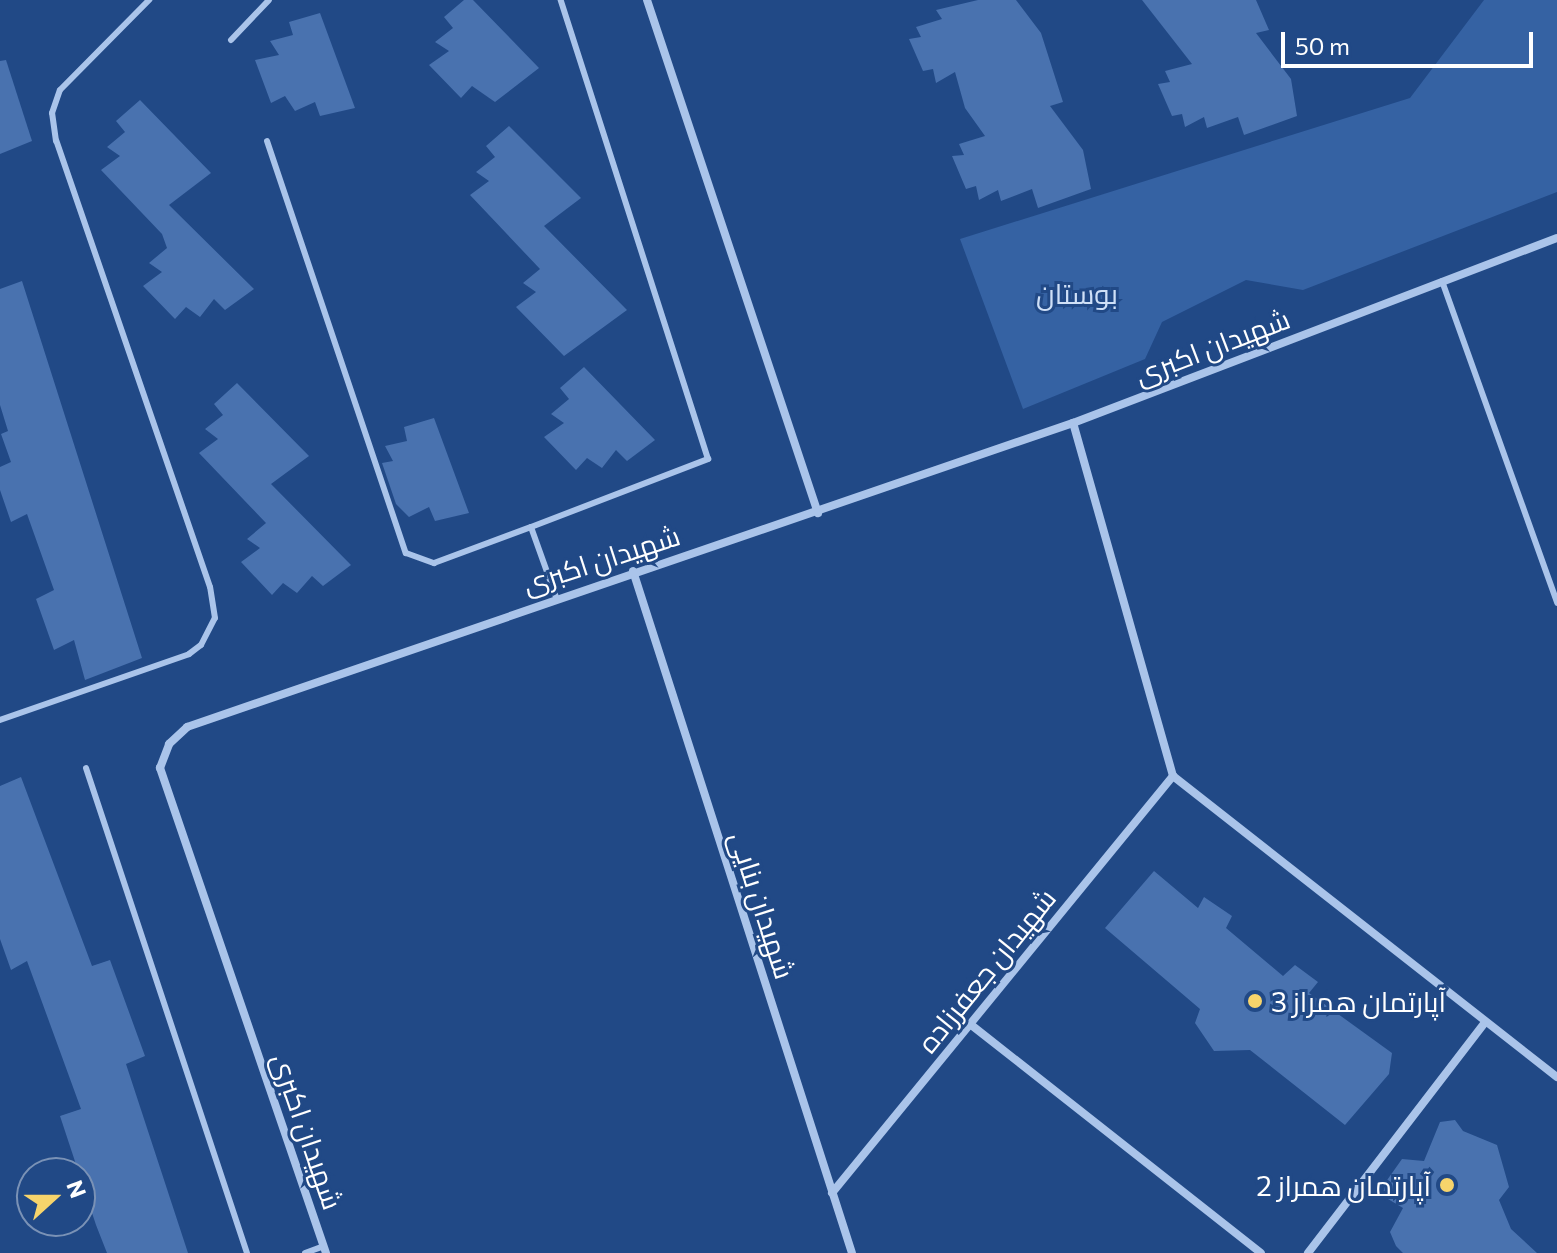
<!DOCTYPE html>
<html>
<head>
<meta charset="utf-8">
<style>
	body { margin:0 }
	#map { position:relative; width:1557px; height:1253px; overflow:hidden; background:#214986; font-family:Commissioner,Cairo,sans-serif }
	div>[style] { position:absolute }
	[style*='--x'] { left:calc(var(--x)*1px); top:calc(var(--y)*1px); width:calc(var(--w)*1px); rotate:calc(var(--a)*1deg) }
	.green>* { inset:0; background:#3562a3 }
	.building>* { inset:0; background:#4972af }
	.lane>* { height:6px; margin:-3px; padding:0 3px; transform-origin:3px; border-radius:3px; background:#aac4ea }
	.street>* { height:8px; margin:-4px; padding:0 4px; transform-origin:4px; border-radius:4px; background:#aac4ea }
	.dots>* { width:22px; height:22px; translate:-50% -50%; box-sizing:border-box; border:4px solid #214986; border-radius:50% }
	span { translate:-50% -50%; white-space:nowrap; text-align:center; line-height:1.15; -webkit-text-stroke:6px #214986; paint-order:stroke }
	.park-label { font-size:28px; color:#cfe0f7 }
	.street-label { font-size:28px; color:#fff }
	.poi-label { font-size:28px; color:#fff }
	.left { translate:0 -50%; text-align:left }
	.right { translate:-100% -50%; text-align:right }
	.north { position:absolute; left:16px; top:1157px; width:80px; height:80px; box-sizing:border-box; background:#214986; border:2px solid #7a92b6; border-radius:50%; rotate:69deg; font-size:22px; font-weight:700; line-height:32px; text-align:center; color:#fff }
	.north::after { content:''; display:block; margin:auto; width:28px; height:36px; background:#f7d46b; clip-path:polygon(50% 0,100% 100%,50% 72%,0 100%) }
	.scale { position:absolute; left:1281px; top:32px; width:252px; height:36px; box-sizing:border-box; border:4px solid #fff; border-top:0; padding-left:10px; font-size:24px; line-height:28px; white-space:nowrap; color:#fff; -webkit-text-stroke:6px #214986; paint-order:stroke }
</style>
</head>
<body>
<div id="map">
	<div class="green">
		<i style="clip-path:polygon(1484px 0,1557px 0,1557px 192px,1303px 290px,1246px 280px,1162px 322px,1145px 359px,1023px 409px,960px 239px,1410px 98px)"></i>
	</div>
	<div class="building">
		<i style="clip-path:polygon(464px 0,473px 0,539px 68px,495px 102px,472px 86px,461px 98px,429px 65px,449px 51px,435px 42px,453px 28px,444px 17px)"></i>
		<i style="clip-path:polygon(978px 0,1016px 0,1041px 33px,1063px 102px,1050px 106px,1083px 150px,1091px 189px,1038px 208px,1032px 189px,1001px 201px,998px 190px,979px 200px,976px 186px,966px 189px,952px 156px,964px 155px,959px 144px,985px 136px,965px 108px,955px 72px,936px 83px,933px 69px,923px 71px,909px 39px,921px 37px,916px 27px,942px 19px,936px 10px)"></i>
		<i style="clip-path:polygon(1142px 0,1256px 0,1269px 30px,1256px 33px,1291px 79px,1297px 116px,1244px 135px,1238px 117px,1207px 128px,1204px 117px,1185px 127px,1182px 114px,1172px 116px,1158px 84px,1170px 82px,1165px 71px,1192px 64px)"></i>
		<i style="clip-path:polygon(320px 13px,355px 108px,320px 116px,315px 102px,295px 111px,285px 96px,271px 103px,255px 60px,279px 55px,270px 41px,293px 35px,289px 22px)"></i>
		<i style="clip-path:polygon(6px 60px,32px 141px,0 154px,0 61px)"></i>
		<i style="clip-path:polygon(140px 100px,211px 173px,169px 205px,254px 289px,225px 310px,214px 299px,200px 317px,186px 307px,175px 319px,143px 286px,162px 272px,149px 263px,167px 248px,162px 234px,101px 170px,120px 156px,107px 147px,125px 132px,116px 121px)"></i>
		<i style="clip-path:polygon(509px 126px,581px 198px,544px 226px,627px 310px,564px 356px,516px 307px,536px 292px,523px 283px,540px 269px,470px 195px,489px 181px,476px 172px,495px 157px,486px 146px)"></i>
		<i style="clip-path:polygon(22px 281px,142px 658px,85px 680px,74px 640px,54px 650px,36px 599px,54px 590px,27px 514px,11px 522px,0 490px,0 467px,11px 462px,1px 434px,8px 431px,0 405px,0 289px)"></i>
		<i style="clip-path:polygon(584px 367px,655px 440px,627px 461px,616px 450px,602px 468px,587px 458px,576px 470px,544px 437px,564px 423px,551px 414px,569px 399px,560px 388px)"></i>
		<i style="clip-path:polygon(237px 383px,309px 456px,271px 484px,351px 565px,323px 586px,312px 576px,297px 593px,283px 583px,272px 595px,241px 562px,260px 548px,247px 539px,266px 523px,199px 453px,218px 439px,205px 429px,223px 415px,214px 404px)"></i>
		<i style="clip-path:polygon(434px 418px,469px 513px,435px 521px,429px 507px,409px 517px,396px 504px,382px 463px,393px 461px,385px 446px,407px 441px,404px 427px)"></i>
		<i style="clip-path:polygon(21px 777px,92px 966px,110px 960px,145px 1056px,126px 1064px,188px 1253px,107px 1253px,96px 1225px,60px 1116px,81px 1109px,27px 961px,11px 970px,0 939px,0 786px)"></i>
		<i style="clip-path:polygon(1154px 871px,1198px 908px,1204px 897px,1232px 916px,1226px 928px,1283px 976px,1295px 965px,1318px 982px,1309px 993px,1392px 1053px,1389px 1074px,1345px 1125px,1250px 1050px,1214px 1051px,1195px 1023px,1200px 1009px,1105px 928px)"></i>
		<i style="clip-path:polygon(1455px 1120px,1463px 1131px,1497px 1145px,1509px 1187px,1499px 1200px,1511px 1229px,1537px 1253px,1403px 1253px,1396px 1246px,1390px 1232px,1403px 1208px,1383px 1196px,1385px 1183px,1402px 1159px,1424px 1161px,1440px 1122px)"></i>
	</div>
	<div class="lane">
		<i style="--x:231;--y:40;--w:55;--a:-46.5"></i>
		<i style="--x:267;--y:141;--w:435;--a:71.4"></i>
		<i style="--x:406;--y:553;--w:30;--a:20"></i>
		<i style="--x:434;--y:563;--w:103;--a:-20.4"></i>
		<i style="--x:1442;--y:281;--w:342;--a:70.3"></i>
		<i style="--x:556;--y:597;--w:74;--a:-109.7"></i>
		<i style="--x:531;--y:527;--w:190;--a:-21"></i>
		<i style="--x:708;--y:459;--w:482;--a:-107.8"></i>
		<i style="--x:0;--y:720;--w:200;--a:-19.2"></i>
		<i style="--x:189;--y:654;--w:15;--a:-37"></i>
		<i style="--x:201;--y:645;--w:30;--a:-63"></i>
		<i style="--x:215;--y:618;--w:31;--a:-99"></i>
		<i style="--x:210;--y:587;--w:472;--a:-109"></i>
		<i style="--x:56;--y:141;--w:28;--a:-98"></i>
		<i style="--x:52;--y:113;--w:24;--a:-71"></i>
		<i style="--x:60;--y:90;--w:127;--a:-45.3"></i>
		<i style="--x:86;--y:768;--w:511;--a:71.64"></i>
		<i style="--x:305;--y:1253;--w:20;--a:-20"></i>
	</div>
	<div class="street">
		<i style="--x:647;--y:0;--w:541;--a:71.57"></i>
		<i style="--x:633;--y:571;--w:716;--a:72.2"></i>
		<i style="--x:1173;--y:776;--w:488;--a:38.1"></i>
		<i style="--x:970;--y:1024;--w:370;--a:38.2"></i>
		<i style="--x:832;--y:1193;--w:539;--a:-50.73"></i>
		<i style="--x:1173;--y:776;--w:367;--a:-105.8"></i>
		<i style="--x:326;--y:1253;--w:513;--a:-108.89"></i>
		<i style="--x:160;--y:768;--w:26;--a:-69"></i>
		<i style="--x:169;--y:744;--w:25;--a:-43"></i>
		<i style="--x:187;--y:727;--w:937;--a:-18.94"></i>
		<i style="--x:1073;--y:423;--w:518;--a:-20.92"></i>
		<i style="--x:1308;--y:1253;--w:289;--a:-52.5"></i>
	</div>
	<div class="dots">
		<i style="left:1255px;top:1001px;background:#f7d46b"></i>
		<i style="left:1447px;top:1185px;background:#f7d46b"></i>
	</div>
	<div class="park-label">
		<span style="left:1077px;top:293px">بوستان</span>
	</div>
	<div class="street-label">
		<span style="left:1212px;top:346px;rotate:-21deg">شهیدان اکبری</span>
		<span style="left:601px;top:559px;rotate:-18deg">شهیدان اکبری</span>
		<span style="left:763px;top:905px;rotate:72deg">شهیدان بنایی</span>
		<span style="left:986px;top:970px;rotate:-51deg">شهیدان جعفرزاده</span>
		<span style="left:308px;top:1131px;rotate:71deg">شهیدان اکبری</span>
	</div>
	<div class="poi-label">
		<span class="left" style="left:1271px;top:1001px">آپارتمان همراز 3</span>
		<span class="right" style="left:1431px;top:1185px">آپارتمان همراز 2</span>
	</div>
	<div class="north">N</div>
	<div class="scale">50 m</div>
</div>
</body>
</html>
